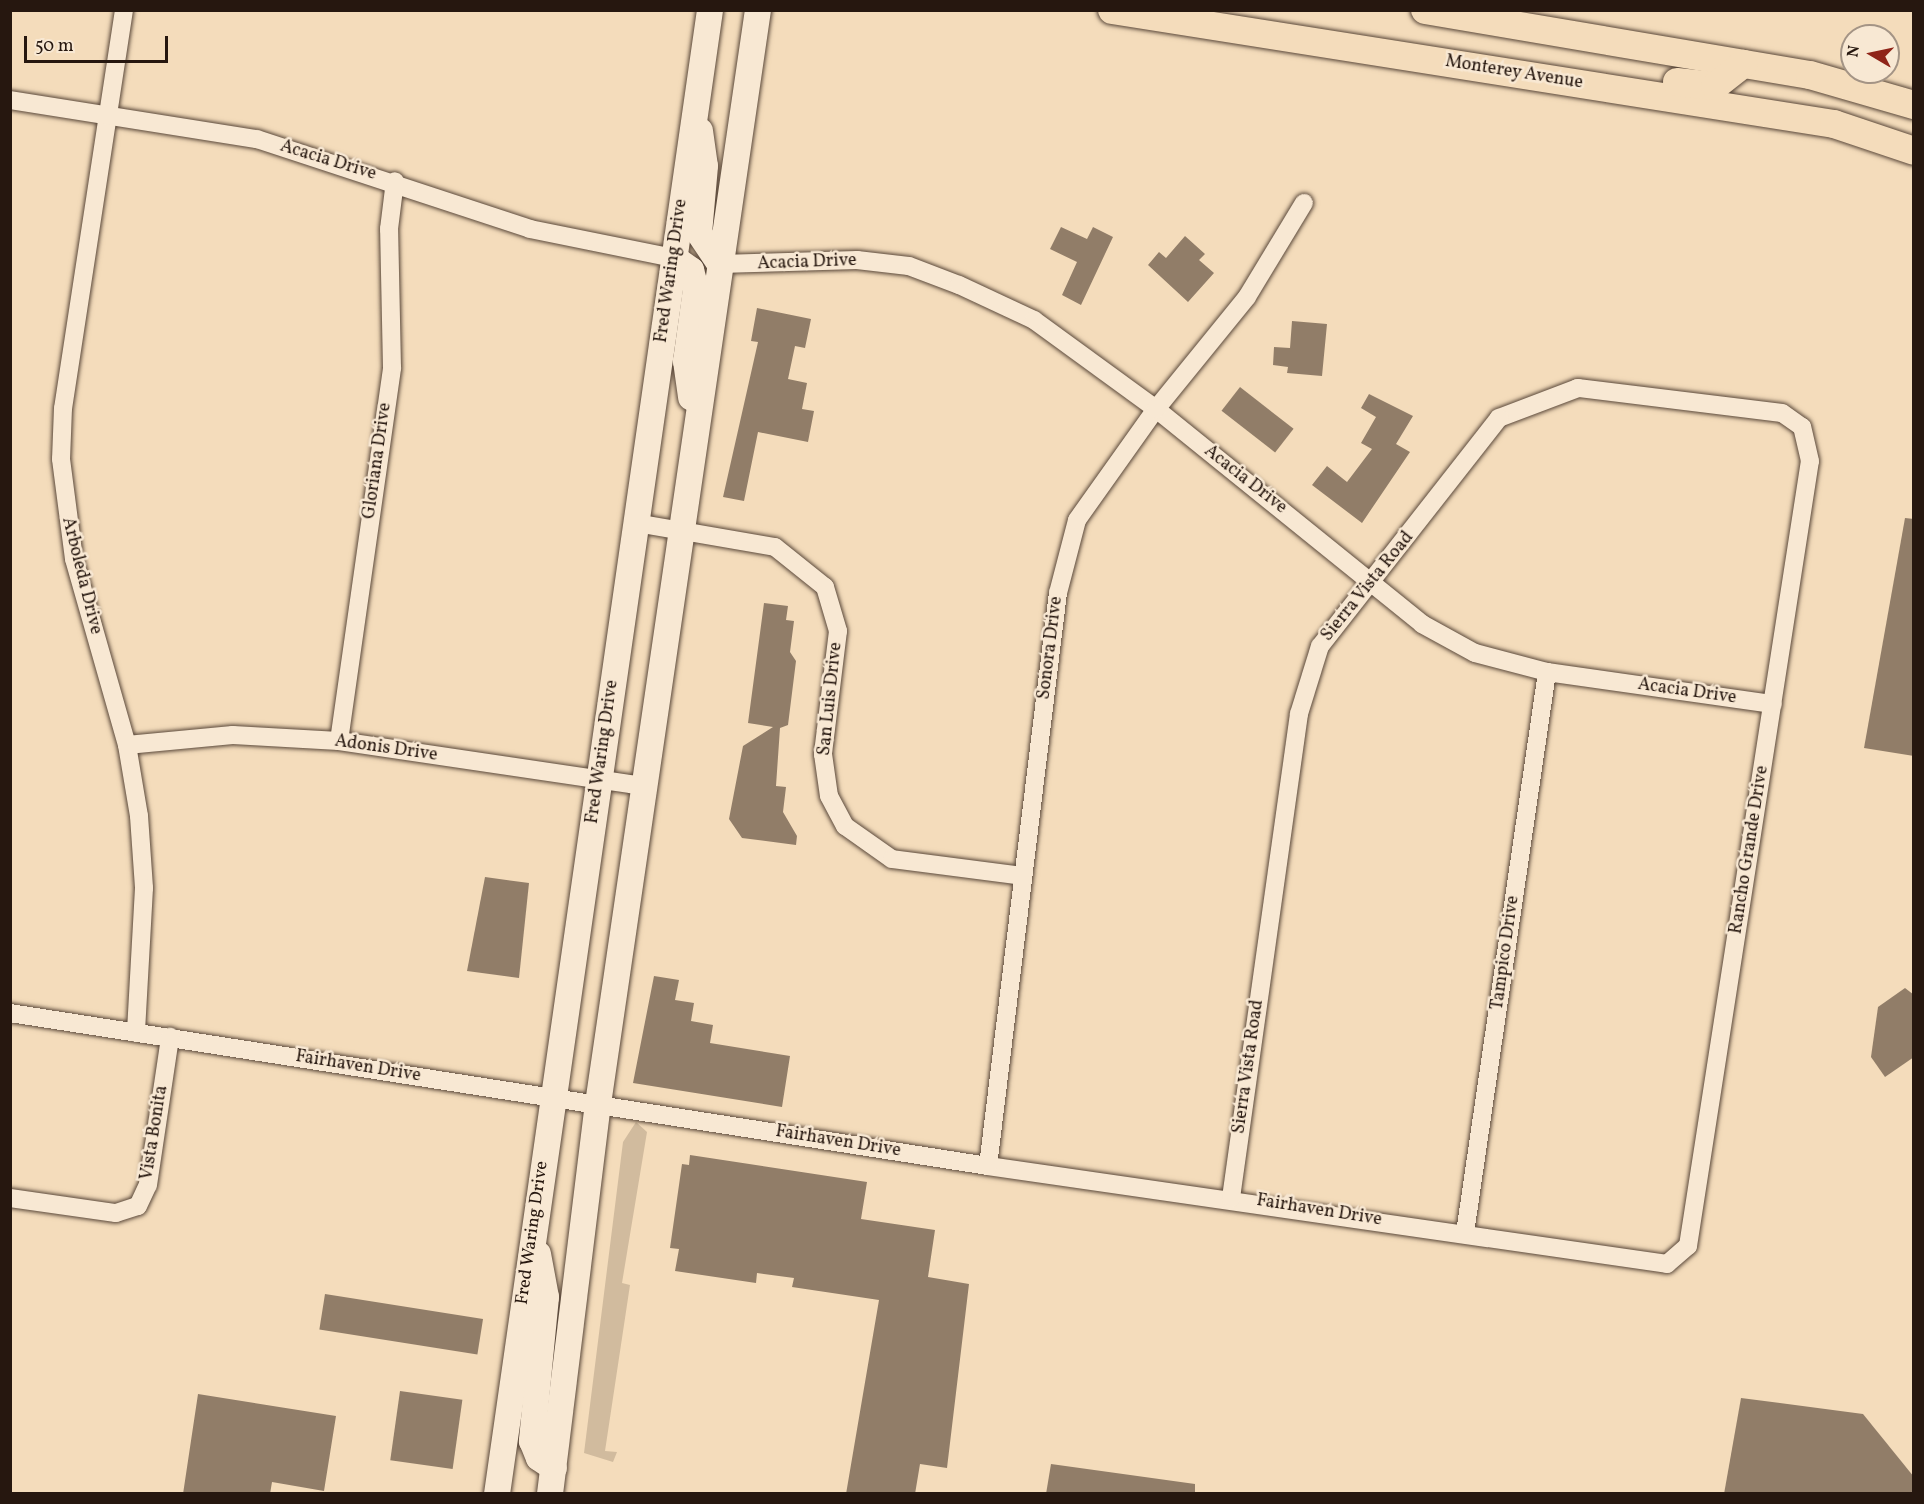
<!DOCTYPE html>
<html>
<head>
<meta charset="utf-8">
<style>
	body { margin:0 }
	#map { position:relative; width:1924px; height:1504px; overflow:hidden; background:#f4dcbb; font-family:Vollkorn,serif }
	div>[style] { position:absolute }
	[style*='--x'] { left:calc(var(--x)*1px); top:calc(var(--y)*1px); width:calc(var(--w)*1px); rotate:calc(var(--a)*1deg) }
	.green>* { inset:0; background:#d1bb9e }
	.building>* { inset:0; background:#917d68; transform-origin:0 0 }
	.roads { filter:drop-shadow(0 0 2px #5a483a) drop-shadow(0 0 2px #5a483a) }
	.street>* { height:18px; margin:-9px; padding:0 9px; transform-origin:9px; border-radius:9px; background:#f8e8d3 }
	.secondary>* { height:26px; margin:-13px; padding:0 13px; transform-origin:13px; border-radius:13px; background:#f8e8d3 }
	.primary>* { height:28px; margin:-14px; padding:0 14px; transform-origin:14px; border-radius:14px; background:#f4dcbb }
	span { translate:-50% -50%; white-space:nowrap; text-align:center; line-height:1.15; -webkit-text-stroke:5px #f8e8d3; paint-order:stroke }
	.street-label { font-size:18px; color:#26170f }
	.frame { position:absolute; inset:0; border:12px solid #26170f; pointer-events:none }
	.north { position:absolute; left:1840px; top:24px; width:60px; height:60px; box-sizing:border-box; background:#f8e8d3; border:2px solid #a49485; border-radius:50%; rotate:279deg; font-size:16px; font-weight:700; line-height:24px; text-align:center; color:#26170f }
	.north::after { content:''; display:block; margin:auto; width:21px; height:27px; background:#8f2418; clip-path:polygon(50% 0,100% 100%,50% 72%,0 100%) }
	.scale { position:absolute; left:24px; top:36px; width:144px; height:27px; box-sizing:border-box; border:3px solid #26170f; border-top:0; padding-left:8px; font-size:18px; line-height:21px; white-space:nowrap; color:#26170f; -webkit-text-stroke:4px #f8e8d3; paint-order:stroke }
</style>
</head>
<body>
<div id="map">
	<div class="green">
		<i style="clip-path:polygon(636px 1122px,647px 1132px,622px 1283px,630px 1285px,605px 1451px,617px 1452px,613px 1462px,584px 1453px,623px 1142px)"></i>
	</div>
	<div class="building">
		<i style="clip-path:polygon(1061px 227px,1087px 239px,1093px 227px,1113px 237px,1081px 305px,1062px 295px,1077px 262px,1050px 249px)"></i>
		<i style="clip-path:polygon(1185px 236px,1205px 254px,1199px 260px,1214px 273px,1188px 302px,1148px 265px,1159px 252px,1166px 258px)"></i>
		<i style="clip-path:polygon(757px 308px,811px 319px,805px 348px,795px 346px,788px 379px,807px 383px,802px 409px,814px 411px,808px 442px,758px 432px,744px 501px,723px 497px,758px 342px,751px 341px)"></i>
		<i style="clip-path:polygon(1292px 321px,1327px 324px,1322px 376px,1287px 373px,1288px 367px,1273px 365px,1274px 347px,1290px 348px)"></i>
		<i style="left:1240px;top:387px;width:68px;height:30px;rotate:38deg"></i>
		<i style="clip-path:polygon(1369px 394px,1413px 416px,1396px 444px,1410px 452px,1362px 523px,1312px 485px,1327px 466px,1347px 482px,1372px 449px,1361px 443px,1376px 417px,1361px 408px)"></i>
		<i style="clip-path:polygon(1905px 518px,1914px 519px,1914px 756px,1864px 748px)"></i>
		<i style="clip-path:polygon(764px 603px,788px 606px,786px 620px,794px 621px,790px 652px,796px 661px,788px 725px,780px 728px,776px 786px,786px 787px,783px 812px,797px 836px,796px 845px,742px 838px,729px 819px,743px 746px,773px 727px,748px 723px)"></i>
		<i style="clip-path:polygon(485px 877px,529px 883px,519px 978px,467px 971px)"></i>
		<i style="clip-path:polygon(654px 976px,679px 980px,675px 1000px,694px 1003px,691px 1021px,713px 1025px,710px 1043px,790px 1056px,782px 1107px,633px 1083px)"></i>
		<i style="clip-path:polygon(1905px 988px,1914px 995px,1914px 1057px,1885px 1077px,1871px 1057px,1878px 1007px)"></i>
		<i style="clip-path:polygon(690px 1155px,867px 1182px,861px 1219px,935px 1230px,928px 1277px,969px 1284px,947px 1468px,920px 1464px,915px 1494px,846px 1494px,879px 1300px,792px 1287px,794px 1278px,757px 1273px,756px 1283px,675px 1271px,679px 1249px,670px 1248px,682px 1164px,689px 1165px)"></i>
		<i style="left:325px;top:1294px;width:160px;height:36px;rotate:9deg"></i>
		<i style="left:400px;top:1391px;width:63px;height:70px;rotate:8deg"></i>
		<i style="clip-path:polygon(198px 1394px,336px 1416px,324px 1491px,272px 1482px,270px 1494px,183px 1494px)"></i>
		<i style="clip-path:polygon(1741px 1398px,1863px 1414px,1914px 1477px,1914px 1494px,1724px 1494px)"></i>
		<i style="clip-path:polygon(1051px 1464px,1195px 1484px,1195px 1494px,1046px 1494px)"></i>
	</div>
	<div class="roads">
		<div class="street">
			<i style="--x:124;--y:10;--w:403;--a:98.7"></i>
			<i style="--x:63;--y:408;--w:51;--a:92.2"></i>
			<i style="--x:61;--y:459;--w:101;--a:82.6"></i>
			<i style="--x:74;--y:559;--w:193;--a:74.1"></i>
			<i style="--x:127;--y:745;--w:72;--a:80.4"></i>
			<i style="--x:139;--y:816;--w:72;--a:86"></i>
			<i style="--x:144;--y:888;--w:145;--a:93.2"></i>
			<i style="--x:10;--y:100;--w:250;--a:9"></i>
			<i style="--x:257;--y:139;--w:287;--a:18.2"></i>
			<i style="--x:530;--y:229;--w:147;--a:11.4"></i>
			<i style="--x:720;--y:264;--w:137;--a:-1.7"></i>
			<i style="--x:857;--y:260;--w:52;--a:6.6"></i>
			<i style="--x:909;--y:266;--w:53;--a:20.8"></i>
			<i style="--x:959;--y:285;--w:83;--a:25"></i>
			<i style="--x:1034;--y:320;--w:151;--a:36.1"></i>
			<i style="--x:1156;--y:409;--w:342;--a:38.9"></i>
			<i style="--x:1422;--y:624;--w:60;--a:28.7"></i>
			<i style="--x:1475;--y:653;--w:74;--a:14.8"></i>
			<i style="--x:1547;--y:672;--w:228;--a:8.1"></i>
			<i style="--x:636;--y:523;--w:141;--a:9.8"></i>
			<i style="--x:775;--y:547;--w:64;--a:38.7"></i>
			<i style="--x:825;--y:587;--w:46;--a:73.5"></i>
			<i style="--x:838;--y:631;--w:124;--a:97"></i>
			<i style="--x:823;--y:754;--w:42;--a:81.9"></i>
			<i style="--x:829;--y:796;--w:34;--a:62"></i>
			<i style="--x:845;--y:826;--w:57;--a:35.1"></i>
			<i style="--x:892;--y:859;--w:132;--a:7.4"></i>
			<i style="--x:339;--y:741;--w:377;--a:-81.9"></i>
			<i style="--x:392;--y:368;--w:139;--a:-91.2"></i>
			<i style="--x:389;--y:229;--w:48;--a:-82.9"></i>
			<i style="--x:127;--y:745;--w:106;--a:-5.4"></i>
			<i style="--x:233;--y:735;--w:106;--a:3.2"></i>
			<i style="--x:339;--y:741;--w:308;--a:8.4"></i>
			<i style="--x:10;--y:1013;--w:990;--a:8.89"></i>
			<i style="--x:988;--y:1166;--w:686;--a:8.21"></i>
			<i style="--x:1667;--y:1264;--w:28;--a:-41"></i>
			<i style="--x:1688;--y:1246;--w:794;--a:-81.17"></i>
			<i style="--x:1810;--y:461;--w:35;--a:-103"></i>
			<i style="--x:1802;--y:427;--w:24;--a:-145"></i>
			<i style="--x:1782;--y:413;--w:206;--a:-173"></i>
			<i style="--x:1578;--y:388;--w:85;--a:159.2"></i>
			<i style="--x:1499;--y:418;--w:290;--a:128.1"></i>
			<i style="--x:1320;--y:646;--w:71;--a:107.2"></i>
			<i style="--x:1299;--y:714;--w:489;--a:98"></i>
			<i style="--x:988;--y:1166;--w:577;--a:-83.04"></i>
			<i style="--x:1058;--y:593;--w:75;--a:-75.4"></i>
			<i style="--x:1077;--y:520;--w:136;--a:-54.6"></i>
			<i style="--x:1156;--y:409;--w:144;--a:-50.9"></i>
			<i style="--x:1247;--y:297;--w:110;--a:-58.8"></i>
			<i style="--x:10;--y:1198;--w:107;--a:8.1"></i>
			<i style="--x:116;--y:1213;--w:23;--a:-18"></i>
			<i style="--x:138;--y:1206;--w:23;--a:-65"></i>
			<i style="--x:148;--y:1185;--w:150;--a:-81.5"></i>
			<i style="--x:1465;--y:1233;--w:567;--a:-81.68"></i>
		</div>
		<div class="secondary">
			<i style="--x:700;--y:131;--w:35;--a:82"></i>
			<i style="--x:705;--y:166;--w:67;--a:95.1"></i>
			<i style="--x:699;--y:233;--w:37;--a:56"></i>
			<i style="--x:674;--y:258;--w:21;--a:35"></i>
			<i style="--x:691;--y:270;--w:20;--a:75"></i>
			<i style="--x:696;--y:289;--w:73;--a:97.9"></i>
			<i style="--x:686;--y:361;--w:37;--a:82"></i>
			<i style="--x:538;--y:1254;--w:44;--a:79.5"></i>
			<i style="--x:546;--y:1297;--w:145;--a:95.6"></i>
			<i style="--x:532;--y:1441;--w:18;--a:68"></i>
			<i style="--x:539;--y:1458;--w:18;--a:34"></i>
			<i style="--x:497;--y:1494;--w:1499;--a:-81.83"></i>
			<i style="--x:550;--y:1494;--w:393;--a:-83"></i>
			<i style="--x:598;--y:1104;--w:1106;--a:-81.68"></i>
		</div>
		<div class="primary">
			<i style="--x:1112;--y:10;--w:731;--a:8.97"></i>
			<i style="--x:1834;--y:124;--w:84;--a:18.6"></i>
			<i style="--x:1425;--y:10;--w:390;--a:9.6"></i>
			<i style="--x:1810;--y:75;--w:108;--a:16.1"></i>
			<i style="--x:1677;--y:82;--w:38;--a:6"></i>
			<i style="--x:1715;--y:86;--w:36;--a:-38"></i>
		</div>
	</div>
	<div class="street-label">
		<span style="left:1514px;top:73px;rotate:9deg">Monterey Avenue</span>
		<span style="left:328px;top:161px;rotate:17deg">Acacia Drive</span>
		<span style="left:807px;top:263px;rotate:-2deg">Acacia Drive</span>
		<span style="left:672px;top:271px;rotate:-82deg">Fred Waring Drive</span>
		<span style="left:378px;top:461px;rotate:-82deg">Gloriana Drive</span>
		<span style="left:1245px;top:480px;rotate:38deg">Acacia Drive</span>
		<span style="left:81px;top:576px;rotate:76deg">Arboleda Drive</span>
		<span style="left:1368px;top:587px;rotate:-51deg">Sierra Vista Road</span>
		<span style="left:1051px;top:648px;rotate:-83deg">Sonora Drive</span>
		<span style="left:1687px;top:692px;rotate:8deg">Acacia Drive</span>
		<span style="left:831px;top:699px;rotate:-84deg">San Luis Drive</span>
		<span style="left:386px;top:749px;rotate:8deg">Adonis Drive</span>
		<span style="left:603px;top:752px;rotate:-82deg">Fred Waring Drive</span>
		<span style="left:1750px;top:850px;rotate:-81deg">Rancho Grande Drive</span>
		<span style="left:1506px;top:953px;rotate:-82deg">Tampico Drive</span>
		<span style="left:358px;top:1067px;rotate:9deg">Fairhaven Drive</span>
		<span style="left:1249px;top:1067px;rotate:-82deg">Sierra Vista Road</span>
		<span style="left:155px;top:1133px;rotate:-81deg">Vista Bonita</span>
		<span style="left:838px;top:1142px;rotate:9deg">Fairhaven Drive</span>
		<span style="left:1319px;top:1211px;rotate:9deg">Fairhaven Drive</span>
		<span style="left:533px;top:1233px;rotate:-82deg">Fred Waring Drive</span>
	</div>
	<div class="frame"></div>
	<div class="north">N</div>
	<div class="scale">50 m</div>
</div>
</body>
</html>
